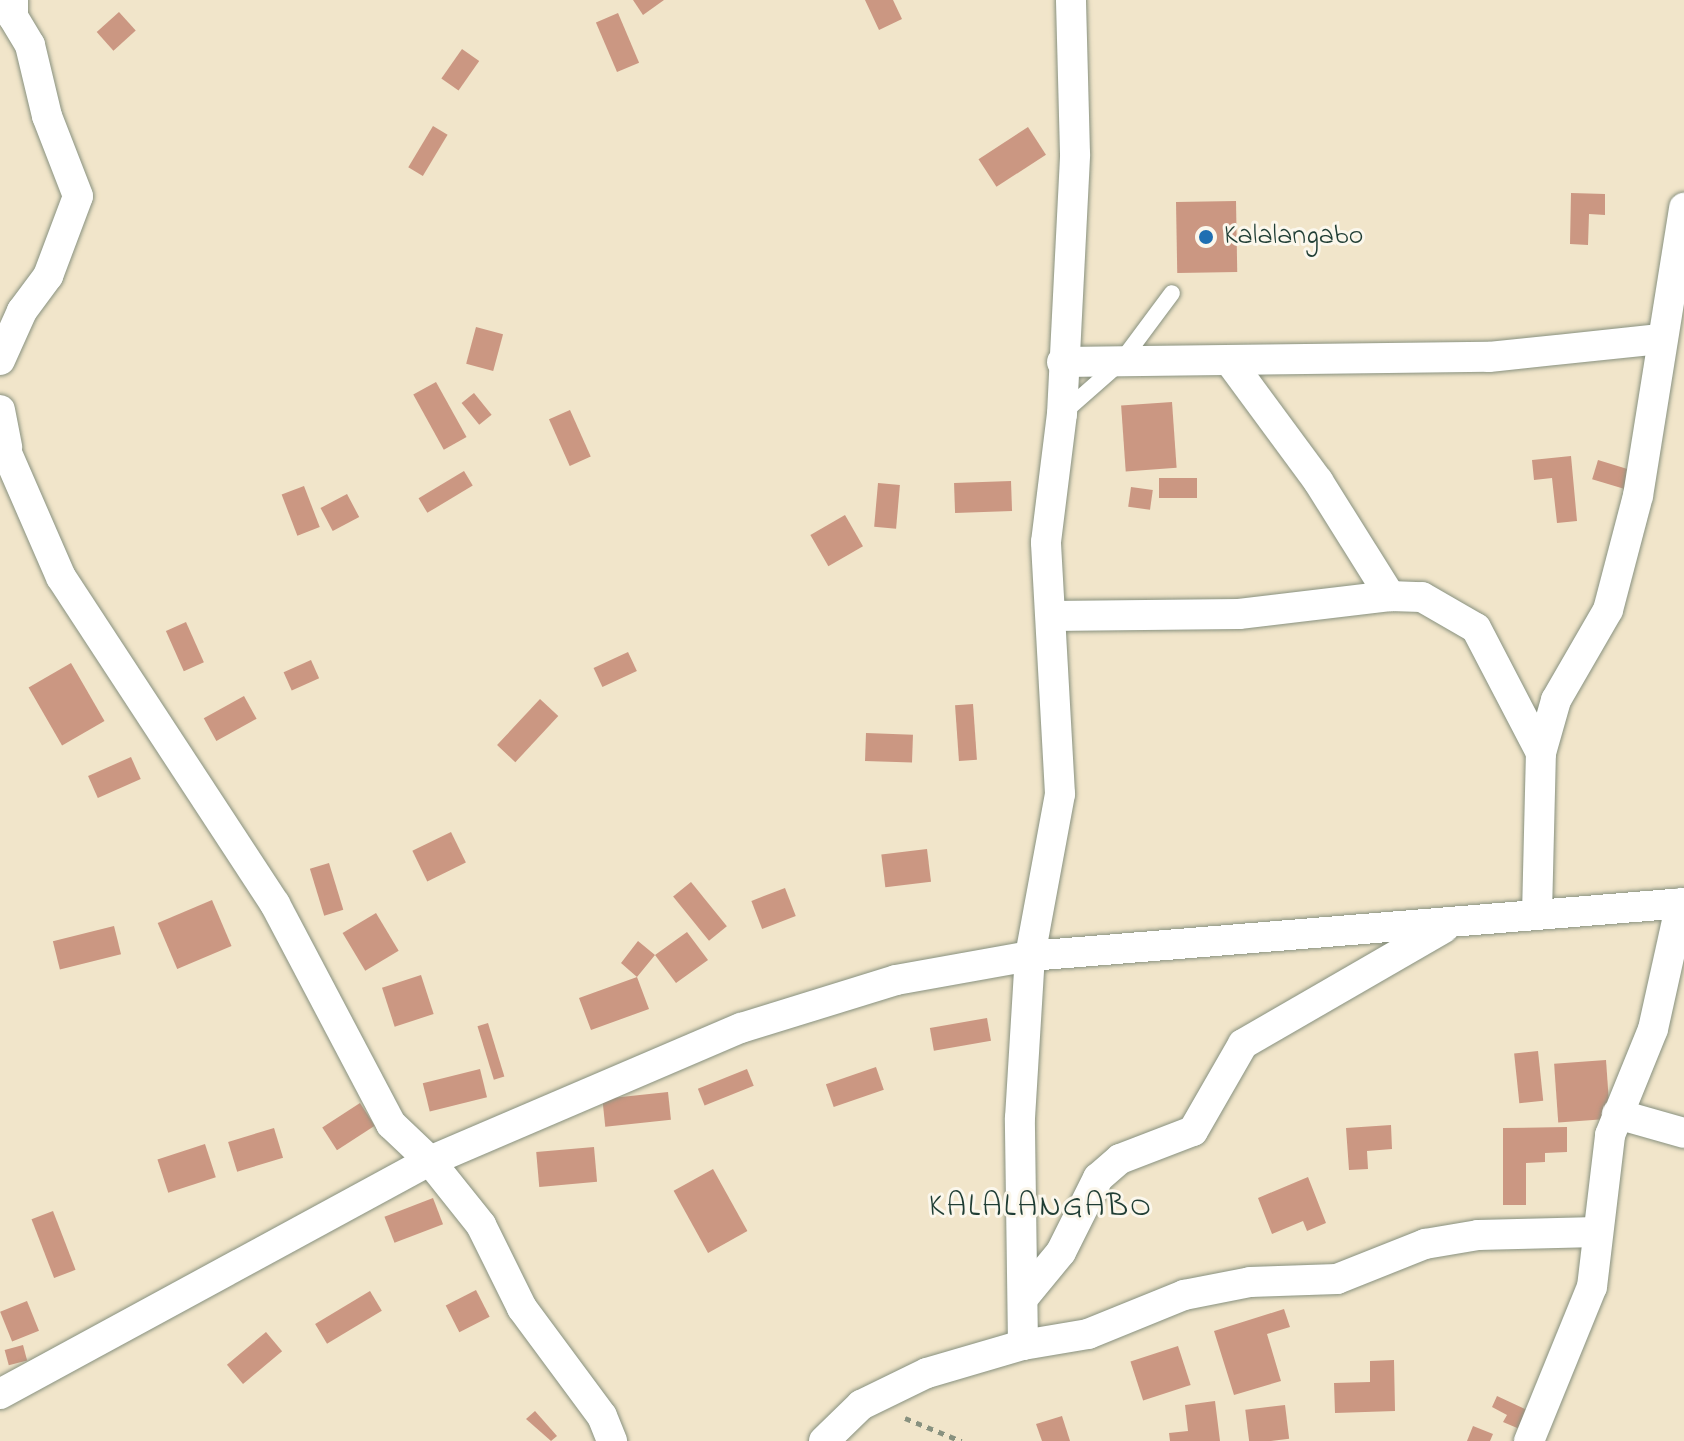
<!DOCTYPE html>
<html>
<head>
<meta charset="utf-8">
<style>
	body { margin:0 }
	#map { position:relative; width:1684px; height:1441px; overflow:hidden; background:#f1e5ca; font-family:"Indie Flower",sans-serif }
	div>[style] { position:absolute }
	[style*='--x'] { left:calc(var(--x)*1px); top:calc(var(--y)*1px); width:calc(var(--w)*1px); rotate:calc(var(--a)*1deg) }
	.building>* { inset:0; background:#cb9782; transform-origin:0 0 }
	.path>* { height:5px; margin-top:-2.5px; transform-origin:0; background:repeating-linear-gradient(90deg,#88917f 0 6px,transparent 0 12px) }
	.roads { filter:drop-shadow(0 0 2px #88917f) drop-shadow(0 0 2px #88917f) }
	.lane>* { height:16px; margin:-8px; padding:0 8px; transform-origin:8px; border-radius:8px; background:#fff }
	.street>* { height:30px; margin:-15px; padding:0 15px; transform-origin:15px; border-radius:15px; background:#fff }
	.dots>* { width:22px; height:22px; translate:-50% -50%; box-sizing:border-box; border:4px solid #fbf7ec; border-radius:50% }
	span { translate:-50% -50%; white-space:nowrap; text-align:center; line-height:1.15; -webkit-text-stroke:6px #fbf7ec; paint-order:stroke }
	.poi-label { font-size:28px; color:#1f3d34 }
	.left { translate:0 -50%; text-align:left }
	.quarter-label { font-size:32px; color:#1f3d34; letter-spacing:2px }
</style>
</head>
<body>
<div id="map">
	<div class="building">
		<i style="clip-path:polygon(633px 0,664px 0,643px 15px)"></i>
		<i style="clip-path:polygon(865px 0,893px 0,902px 19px,879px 30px)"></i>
		<i style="left:119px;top:12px;width:25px;height:30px;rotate:48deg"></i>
		<i style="left:618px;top:13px;width:54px;height:24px;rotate:67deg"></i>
		<i style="left:462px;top:49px;width:21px;height:36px;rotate:35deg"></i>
		<i style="left:433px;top:126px;width:17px;height:48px;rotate:31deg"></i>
		<i style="left:1028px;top:127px;width:33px;height:59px;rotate:57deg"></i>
		<i style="clip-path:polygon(1571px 193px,1605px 194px,1605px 215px,1589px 214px,1588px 245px,1570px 244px)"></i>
		<i style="left:1236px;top:201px;width:71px;height:60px;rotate:89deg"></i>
		<i style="left:476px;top:327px;width:28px;height:38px;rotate:15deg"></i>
		<i style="left:436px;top:382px;width:63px;height:26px;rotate:61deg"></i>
		<i style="left:474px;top:393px;width:28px;height:16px;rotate:51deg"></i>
		<i style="left:1172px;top:402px;width:66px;height:51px;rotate:86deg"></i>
		<i style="left:570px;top:410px;width:51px;height:23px;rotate:66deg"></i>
		<i style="clip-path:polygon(1571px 456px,1577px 521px,1557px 523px,1552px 478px,1534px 480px,1532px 460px)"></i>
		<i style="left:1598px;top:460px;width:41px;height:20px;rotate:17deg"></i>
		<i style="left:464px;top:471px;width:17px;height:53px;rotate:59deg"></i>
		<i style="left:1159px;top:478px;width:38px;height:20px"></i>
		<i style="left:1011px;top:481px;width:30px;height:57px;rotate:88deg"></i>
		<i style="left:878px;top:483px;width:22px;height:44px;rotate:5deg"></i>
		<i style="left:304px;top:486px;width:44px;height:24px;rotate:69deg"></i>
		<i style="left:1131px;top:487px;width:22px;height:20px;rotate:8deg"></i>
		<i style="left:347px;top:494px;width:26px;height:30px;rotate:62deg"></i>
		<i style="left:845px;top:515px;width:36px;height:40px;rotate:60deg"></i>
		<i style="left:186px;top:622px;width:44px;height:22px;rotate:66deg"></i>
		<i style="left:628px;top:652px;width:21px;height:38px;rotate:65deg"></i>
		<i style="left:311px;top:660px;width:20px;height:30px;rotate:66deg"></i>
		<i style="left:71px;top:663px;width:67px;height:49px;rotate:60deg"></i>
		<i style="left:244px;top:696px;width:26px;height:46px;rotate:61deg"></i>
		<i style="left:540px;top:699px;width:25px;height:63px;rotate:43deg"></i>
		<i style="left:973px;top:704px;width:56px;height:18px;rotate:86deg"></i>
		<i style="left:866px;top:733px;width:47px;height:28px;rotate:2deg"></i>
		<i style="left:131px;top:757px;width:24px;height:47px;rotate:66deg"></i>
		<i style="left:451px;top:832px;width:34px;height:43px;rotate:64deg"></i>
		<i style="left:927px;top:849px;width:33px;height:46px;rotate:83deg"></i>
		<i style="left:329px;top:863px;width:49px;height:20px;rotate:73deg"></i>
		<i style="left:691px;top:882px;width:57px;height:23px;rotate:51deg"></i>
		<i style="left:785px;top:888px;width:30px;height:36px;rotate:69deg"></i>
		<i style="left:212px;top:900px;width:50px;height:59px;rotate:67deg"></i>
		<i style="left:376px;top:913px;width:44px;height:39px;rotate:59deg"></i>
		<i style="left:114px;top:926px;width:29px;height:63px;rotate:76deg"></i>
		<i style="clip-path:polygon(687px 932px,708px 960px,676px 983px,655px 955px,637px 977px,649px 1009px,591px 1030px,579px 998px,637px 977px,621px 963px,638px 941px,655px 955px)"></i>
		<i style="left:421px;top:975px;width:41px;height:41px;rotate:72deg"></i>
		<i style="left:987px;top:1018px;width:23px;height:58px;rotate:80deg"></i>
		<i style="left:488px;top:1023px;width:56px;height:11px;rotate:73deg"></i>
		<i style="left:1538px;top:1051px;width:50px;height:24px;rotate:84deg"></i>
		<i style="left:1606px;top:1060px;width:59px;height:52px;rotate:86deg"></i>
		<i style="left:876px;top:1067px;width:24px;height:53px;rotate:71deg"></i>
		<i style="left:480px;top:1069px;width:29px;height:59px;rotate:76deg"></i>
		<i style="left:747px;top:1069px;width:18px;height:53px;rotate:68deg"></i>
		<i style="left:668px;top:1092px;width:28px;height:66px;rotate:84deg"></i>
		<i style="left:360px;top:1103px;width:27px;height:45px;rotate:57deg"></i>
		<i style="clip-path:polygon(1391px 1125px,1392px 1149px,1367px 1151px,1368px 1169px,1349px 1170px,1346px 1128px)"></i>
		<i style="clip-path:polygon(1567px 1127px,1567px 1152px,1545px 1153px,1545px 1162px,1526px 1163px,1526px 1205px,1503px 1205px,1503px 1128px)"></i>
		<i style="left:274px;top:1128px;width:31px;height:48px;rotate:73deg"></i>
		<i style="left:205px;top:1144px;width:35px;height:50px;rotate:72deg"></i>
		<i style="left:594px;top:1147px;width:35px;height:58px;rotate:85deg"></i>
		<i style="left:713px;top:1169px;width:71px;height:45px;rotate:61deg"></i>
		<i style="clip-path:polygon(1308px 1177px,1326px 1223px,1307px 1231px,1303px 1221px,1272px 1234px,1258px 1198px)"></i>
		<i style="left:433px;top:1198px;width:28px;height:52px;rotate:69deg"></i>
		<i style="left:53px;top:1211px;width:63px;height:23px;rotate:69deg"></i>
		<i style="left:476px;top:1290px;width:30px;height:34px;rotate:63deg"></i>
		<i style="left:370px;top:1291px;width:23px;height:64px;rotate:59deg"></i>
		<i style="left:27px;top:1301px;width:32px;height:29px;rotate:68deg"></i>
		<i style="clip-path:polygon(1284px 1309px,1290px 1327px,1267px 1334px,1281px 1381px,1234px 1395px,1214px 1331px)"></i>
		<i style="left:266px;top:1332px;width:25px;height:51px;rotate:50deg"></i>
		<i style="left:23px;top:1345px;width:16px;height:19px;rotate:75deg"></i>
		<i style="left:1178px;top:1346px;width:41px;height:50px;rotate:72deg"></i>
		<i style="clip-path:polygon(1394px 1360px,1395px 1411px,1335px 1413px,1334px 1383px,1370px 1382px,1370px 1361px)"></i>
		<i style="clip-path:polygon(1497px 1396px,1538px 1415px,1529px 1433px,1503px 1422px,1507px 1415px,1492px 1407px)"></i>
		<i style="clip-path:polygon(1215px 1401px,1220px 1441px,1170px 1441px,1169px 1433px,1188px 1431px,1185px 1405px)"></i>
		<i style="left:1285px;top:1405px;width:34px;height:40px;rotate:83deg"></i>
		<i style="clip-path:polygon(535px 1411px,557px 1436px,551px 1441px,526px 1419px)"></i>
		<i style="clip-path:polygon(1062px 1416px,1070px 1441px,1042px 1441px,1036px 1424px)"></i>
		<i style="clip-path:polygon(1473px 1426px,1493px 1434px,1490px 1441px,1467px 1441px)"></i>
	</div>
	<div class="path">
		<i style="--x:905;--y:1418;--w:61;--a:22.3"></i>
	</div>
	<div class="roads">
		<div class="lane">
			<i style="--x:1063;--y:413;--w:76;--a:-41.3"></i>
			<i style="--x:1120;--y:363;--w:87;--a:-53.4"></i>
		</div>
		<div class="street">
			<i style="--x:0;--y:360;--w:54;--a:-65.8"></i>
			<i style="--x:22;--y:311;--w:44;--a:-53.4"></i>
			<i style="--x:48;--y:276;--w:85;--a:-69.4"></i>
			<i style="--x:78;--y:196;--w:86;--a:-111.2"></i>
			<i style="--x:47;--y:116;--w:73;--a:-103.5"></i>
			<i style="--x:30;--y:45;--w:33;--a:-121"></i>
			<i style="--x:13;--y:17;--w:17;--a:-90"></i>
			<i style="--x:1062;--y:362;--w:427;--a:-0.7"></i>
			<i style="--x:1489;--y:357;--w:172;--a:-6"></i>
			<i style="--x:1231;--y:363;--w:147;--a:53.6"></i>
			<i style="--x:1318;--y:481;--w:136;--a:57.9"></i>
			<i style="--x:0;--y:410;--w:38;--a:79"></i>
			<i style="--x:0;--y:437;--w:153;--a:66.5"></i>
			<i style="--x:61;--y:577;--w:391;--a:56.8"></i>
			<i style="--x:275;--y:904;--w:249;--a:62.2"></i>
			<i style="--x:391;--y:1124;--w:54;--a:43.5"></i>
			<i style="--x:430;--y:1161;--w:82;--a:51.4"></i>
			<i style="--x:481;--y:1225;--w:93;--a:63.7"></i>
			<i style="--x:522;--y:1308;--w:134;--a:53.5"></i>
			<i style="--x:602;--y:1416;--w:27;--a:68"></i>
			<i style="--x:1051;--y:616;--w:188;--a:-0.6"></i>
			<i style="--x:1239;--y:614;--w:152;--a:-6.8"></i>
			<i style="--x:1390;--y:596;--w:32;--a:2"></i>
			<i style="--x:1422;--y:597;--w:62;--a:29.9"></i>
			<i style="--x:1476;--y:628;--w:141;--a:62.5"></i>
			<i style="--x:1537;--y:914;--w:161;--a:-88.6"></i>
			<i style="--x:1541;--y:753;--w:55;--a:-74.2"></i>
			<i style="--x:1556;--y:700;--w:104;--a:-60"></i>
			<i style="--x:1608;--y:610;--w:118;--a:-75.3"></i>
			<i style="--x:1638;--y:496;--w:292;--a:-80.9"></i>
			<i style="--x:1617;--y:1114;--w:70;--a:15.8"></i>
			<i style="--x:1024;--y:1297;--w:58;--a:-50.6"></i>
			<i style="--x:1061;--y:1252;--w:83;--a:-63.4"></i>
			<i style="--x:1098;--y:1178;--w:29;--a:-41"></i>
			<i style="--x:1120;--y:1159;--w:78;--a:-21"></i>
			<i style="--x:1193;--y:1131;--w:100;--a:-60.1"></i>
			<i style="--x:1243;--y:1044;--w:232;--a:-30"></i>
			<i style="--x:1023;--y:1345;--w:227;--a:-90.8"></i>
			<i style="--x:1020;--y:1118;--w:162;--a:-86.5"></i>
			<i style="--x:1030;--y:956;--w:165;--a:-79.5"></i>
			<i style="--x:1060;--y:794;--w:252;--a:-93.2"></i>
			<i style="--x:1046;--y:542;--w:129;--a:-82.9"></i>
			<i style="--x:1062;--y:414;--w:260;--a:-87.1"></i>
			<i style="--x:1075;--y:154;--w:154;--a:-91.5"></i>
			<i style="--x:0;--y:1394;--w:489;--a:-28.5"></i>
			<i style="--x:430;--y:1161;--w:338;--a:-23.2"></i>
			<i style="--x:741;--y:1028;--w:162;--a:-17.2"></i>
			<i style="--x:896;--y:980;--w:136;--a:-10.2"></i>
			<i style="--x:1030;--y:956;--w:656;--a:-4.63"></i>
			<i style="--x:824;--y:1441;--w:52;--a:-44.2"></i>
			<i style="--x:861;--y:1405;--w:73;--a:-25.9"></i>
			<i style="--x:927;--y:1373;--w:100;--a:-16.3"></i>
			<i style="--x:1023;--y:1345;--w:66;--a:-9.6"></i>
			<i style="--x:1088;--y:1334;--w:104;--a:-22.1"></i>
			<i style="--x:1184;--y:1295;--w:67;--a:-11.1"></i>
			<i style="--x:1250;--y:1282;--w:87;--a:-2"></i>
			<i style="--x:1337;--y:1279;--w:95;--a:-21.7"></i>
			<i style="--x:1425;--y:1244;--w:54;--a:-9.6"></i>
			<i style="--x:1478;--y:1235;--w:119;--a:-1.4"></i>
			<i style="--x:1529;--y:1441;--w:166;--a:-67.8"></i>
			<i style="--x:1592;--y:1287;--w:153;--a:-83.2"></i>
			<i style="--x:1610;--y:1135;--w:114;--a:-67.9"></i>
			<i style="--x:1653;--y:1029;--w:129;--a:-77.5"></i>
		</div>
	</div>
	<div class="dots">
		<i style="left:1206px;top:237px;background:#1f6fb2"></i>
	</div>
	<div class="poi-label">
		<span class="left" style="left:1224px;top:237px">Kalalangabo</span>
	</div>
	<div class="quarter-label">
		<span style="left:1041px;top:1208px">KALALANGABO</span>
	</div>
</div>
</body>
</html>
